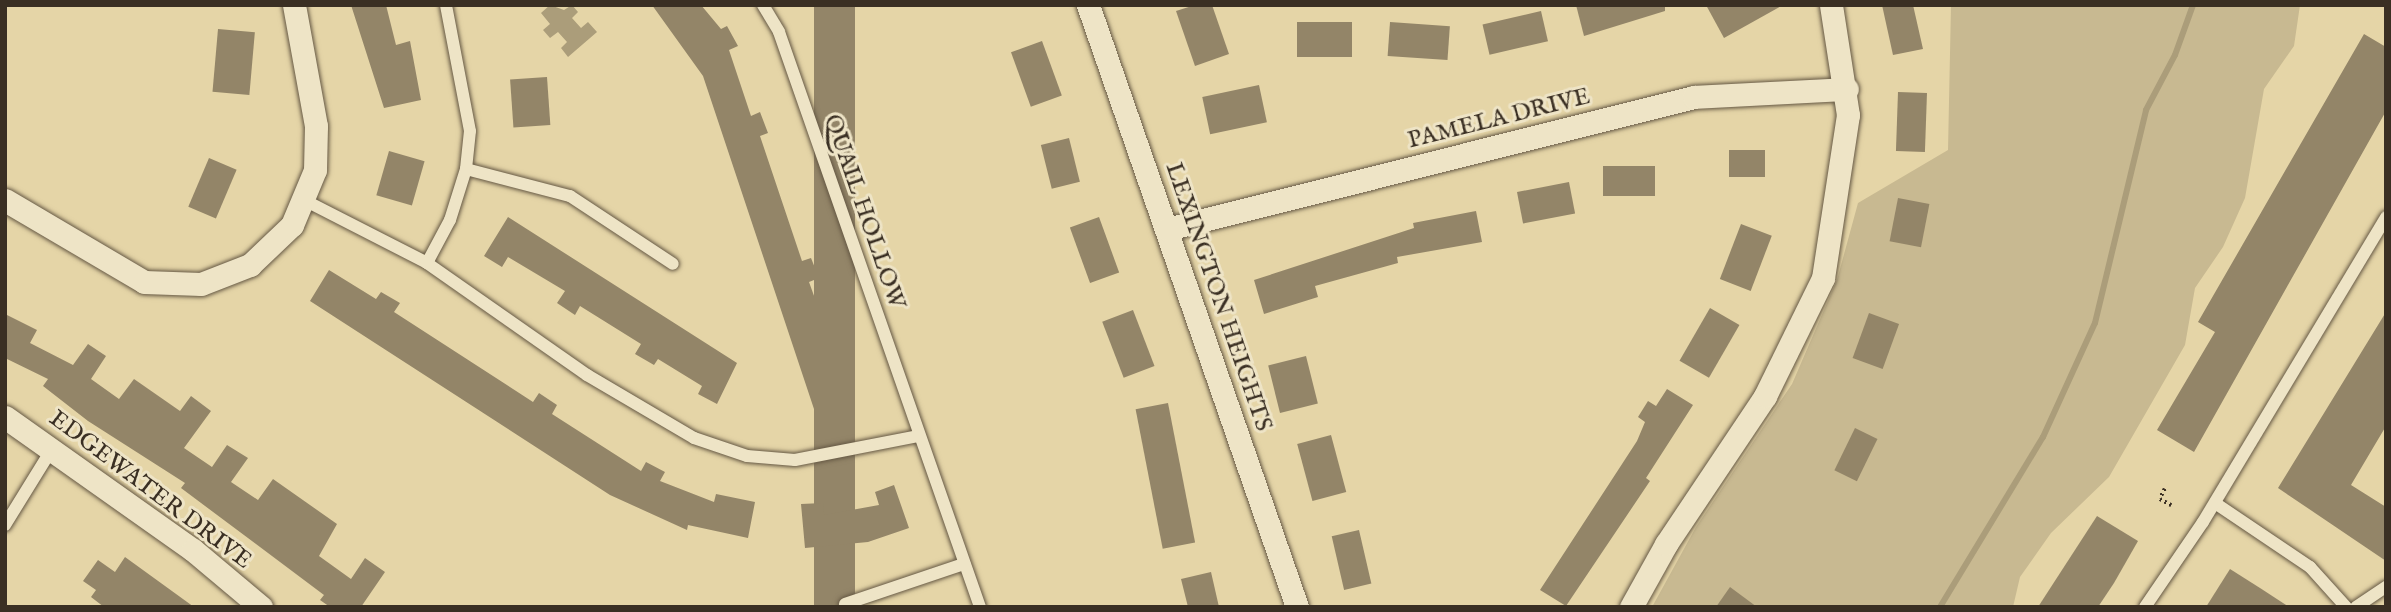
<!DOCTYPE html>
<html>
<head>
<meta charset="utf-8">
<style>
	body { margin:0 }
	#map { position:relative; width:2391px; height:612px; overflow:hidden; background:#e5d5a7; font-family:"IM FELL English",serif }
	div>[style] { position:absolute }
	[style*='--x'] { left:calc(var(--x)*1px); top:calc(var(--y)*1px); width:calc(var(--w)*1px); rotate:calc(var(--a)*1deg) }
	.green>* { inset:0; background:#c8b991 }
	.water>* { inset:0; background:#ab9d7a }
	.stream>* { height:6px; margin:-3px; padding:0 3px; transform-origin:3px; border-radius:3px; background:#ab9d7a }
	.building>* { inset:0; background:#938568; transform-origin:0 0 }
	.path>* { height:3.5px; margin-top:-1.75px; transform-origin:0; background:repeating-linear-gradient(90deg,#3a2f23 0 2px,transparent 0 5.5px) }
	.roads { filter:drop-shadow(0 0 2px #655844) drop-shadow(0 0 2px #655844) }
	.service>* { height:12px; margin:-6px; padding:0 6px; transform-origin:6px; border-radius:6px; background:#eee4c6 }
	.minor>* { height:23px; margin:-11.5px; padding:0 11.5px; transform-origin:11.5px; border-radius:11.5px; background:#eee4c6 }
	span { translate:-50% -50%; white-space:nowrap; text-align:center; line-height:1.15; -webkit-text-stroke:6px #eee4c6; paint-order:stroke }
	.street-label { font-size:24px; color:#3a2f23 }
	.frame { position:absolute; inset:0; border:7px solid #3a2f23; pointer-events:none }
</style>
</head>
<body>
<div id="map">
	<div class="green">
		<i style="clip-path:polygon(1951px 5px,2300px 5px,2294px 46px,2264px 89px,2245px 198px,2223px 247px,2195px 288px,2185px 345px,2109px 477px,2051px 533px,2020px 577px,2013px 607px,1652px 607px,1696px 527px,1792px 384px,1837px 280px,1858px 203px,1948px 150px)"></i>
	</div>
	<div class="water">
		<i style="clip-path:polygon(550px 5px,564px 10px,572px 5px,578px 12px,572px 18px,581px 28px,588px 22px,597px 32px,568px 57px,561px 48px,567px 42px,558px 32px,550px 38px,543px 30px,550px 24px,541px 13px)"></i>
	</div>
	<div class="stream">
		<i style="--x:1940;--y:607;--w:199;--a:-58.8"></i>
		<i style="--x:2043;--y:437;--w:125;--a:-65.5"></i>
		<i style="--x:2095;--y:323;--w:219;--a:-76.5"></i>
		<i style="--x:2146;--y:110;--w:62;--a:-62.2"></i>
		<i style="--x:2175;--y:55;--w:53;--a:-70.2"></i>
	</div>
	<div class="building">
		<i style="clip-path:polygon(351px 5px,386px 5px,396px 45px,410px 41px,421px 100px,384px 108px)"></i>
		<i style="clip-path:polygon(652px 5px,701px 5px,721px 29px,727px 26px,738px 46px,729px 50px,751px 116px,760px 112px,768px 133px,760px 136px,802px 261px,811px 258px,819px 278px,809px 282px,826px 329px,835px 326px,842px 346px,830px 350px,848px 405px,816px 415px,703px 76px)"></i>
		<i style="left:814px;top:5px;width:41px;height:638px"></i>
		<i style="clip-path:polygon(1195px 5px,1212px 5px,1229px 54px,1195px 66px,1176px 11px)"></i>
		<i style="clip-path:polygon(1576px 5px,1665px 5px,1665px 11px,1584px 36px)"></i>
		<i style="clip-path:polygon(1706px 5px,1783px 5px,1724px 38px)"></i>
		<i style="clip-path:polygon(1882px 5px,1913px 5px,1923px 49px,1893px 55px)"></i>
		<i style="left:1541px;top:11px;width:31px;height:60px;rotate:77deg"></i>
		<i style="left:1297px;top:22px;width:55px;height:35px"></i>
		<i style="left:1390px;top:22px;width:60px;height:34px;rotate:4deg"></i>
		<i style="left:218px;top:29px;width:37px;height:63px;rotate:5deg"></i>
		<i style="clip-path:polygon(2364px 34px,2386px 47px,2386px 111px,2194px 452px,2157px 430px,2215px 332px,2198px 322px)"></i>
		<i style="left:1042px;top:41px;width:58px;height:33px;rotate:70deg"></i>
		<i style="left:547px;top:77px;width:48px;height:37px;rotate:86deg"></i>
		<i style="left:1259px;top:85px;width:38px;height:58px;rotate:78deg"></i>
		<i style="left:1898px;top:92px;width:29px;height:59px;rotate:2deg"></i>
		<i style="left:1069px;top:138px;width:45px;height:29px;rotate:76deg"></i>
		<i style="left:1729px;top:150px;width:36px;height:27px"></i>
		<i style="left:389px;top:151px;width:37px;height:46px;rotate:16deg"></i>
		<i style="left:209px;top:158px;width:30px;height:53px;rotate:23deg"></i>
		<i style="left:1603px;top:166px;width:52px;height:30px"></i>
		<i style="left:1569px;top:182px;width:32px;height:53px;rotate:79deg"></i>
		<i style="left:1898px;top:198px;width:32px;height:44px;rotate:11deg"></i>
		<i style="clip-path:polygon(1476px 211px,1482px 242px,1397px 257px,1398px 263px,1315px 286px,1318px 297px,1264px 314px,1254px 280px,1414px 228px,1413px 223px)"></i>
		<i style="clip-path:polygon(508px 217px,737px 363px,717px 404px,698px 394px,702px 386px,658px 359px,654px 365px,635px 354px,641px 344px,580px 306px,575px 315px,557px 303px,565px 291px,508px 257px,502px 267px,484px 256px)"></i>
		<i style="left:1099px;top:217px;width:59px;height:31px;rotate:70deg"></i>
		<i style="left:1741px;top:224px;width:33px;height:59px;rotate:21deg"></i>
		<i style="clip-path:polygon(329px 270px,376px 299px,381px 292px,400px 303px,394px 312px,533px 402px,539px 393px,557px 405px,552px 414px,641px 471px,646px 462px,665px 472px,660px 481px,714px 502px,716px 494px,755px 502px,748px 538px,688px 525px,687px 530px,610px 495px,310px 301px)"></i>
		<i style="left:1710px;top:308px;width:34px;height:61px;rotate:30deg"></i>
		<i style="left:1133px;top:310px;width:60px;height:33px;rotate:69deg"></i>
		<i style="clip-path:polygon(2386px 312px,2386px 426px,2351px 485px,2386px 507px,2386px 561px,2278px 488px)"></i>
		<i style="left:1869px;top:313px;width:32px;height:48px;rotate:20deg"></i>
		<i style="clip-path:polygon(5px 314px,37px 330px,30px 343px,73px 365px,88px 344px,106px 356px,91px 379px,119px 399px,134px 379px,180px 411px,191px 396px,211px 411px,184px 448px,212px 467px,227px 445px,248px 458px,231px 482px,258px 500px,273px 479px,337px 524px,319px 556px,351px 579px,365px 558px,385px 572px,361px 607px,330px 607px,320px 600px,324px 595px,181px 488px,185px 483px,88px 421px,43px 386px,48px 379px,5px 358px)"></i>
		<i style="left:1306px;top:356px;width:49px;height:39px;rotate:76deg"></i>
		<i style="clip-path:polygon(1667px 389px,1693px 405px,1646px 478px,1650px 481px,1566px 606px,1540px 590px,1637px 441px,1645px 422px,1638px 417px,1648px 401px,1656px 406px)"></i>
		<i style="left:1168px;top:403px;width:142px;height:33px;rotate:79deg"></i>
		<i style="left:1855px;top:428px;width:25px;height:47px;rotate:26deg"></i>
		<i style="left:1331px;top:435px;width:59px;height:35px;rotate:75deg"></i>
		<i style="clip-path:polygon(894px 485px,909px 528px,868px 542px,805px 548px,801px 504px,823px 503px,824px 515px,879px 505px,875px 492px)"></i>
		<i style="clip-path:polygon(2097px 516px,2138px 541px,2114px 583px,2098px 607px,2038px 607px)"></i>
		<i style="left:1359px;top:530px;width:55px;height:28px;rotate:77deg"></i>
		<i style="clip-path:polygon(125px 557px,194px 607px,104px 607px,91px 597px,96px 590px,83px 581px,98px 560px,115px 572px)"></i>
		<i style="clip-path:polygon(2230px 569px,2260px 588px,2289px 607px,2206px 607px)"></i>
		<i style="clip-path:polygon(1211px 572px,1219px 607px,1188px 607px,1181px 579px)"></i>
		<i style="clip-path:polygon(1730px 587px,1757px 607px,1716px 607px)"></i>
	</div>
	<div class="path">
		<i style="--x:2165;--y:489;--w:11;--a:117"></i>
		<i style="--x:2160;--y:499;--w:13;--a:29"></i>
	</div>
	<div class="roads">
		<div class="service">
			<i style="--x:763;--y:5;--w:31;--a:59"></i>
			<i style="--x:779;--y:32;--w:609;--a:70.73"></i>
			<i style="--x:466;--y:169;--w:107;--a:14.6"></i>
			<i style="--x:570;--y:196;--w:123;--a:33.4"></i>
			<i style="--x:306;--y:201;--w:136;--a:27.1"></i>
			<i style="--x:427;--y:263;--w:49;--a:-61.9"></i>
			<i style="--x:450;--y:220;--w:53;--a:-72.6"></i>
			<i style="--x:466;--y:169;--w:38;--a:-84"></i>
			<i style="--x:470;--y:131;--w:128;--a:-100.8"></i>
			<i style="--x:427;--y:263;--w:195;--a:35"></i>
			<i style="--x:587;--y:375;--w:124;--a:30.5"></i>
			<i style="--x:694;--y:438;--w:56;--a:18.8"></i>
			<i style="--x:747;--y:456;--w:48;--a:4.8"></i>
			<i style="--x:795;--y:460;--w:125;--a:-11"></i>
			<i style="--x:2215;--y:503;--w:115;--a:34"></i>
			<i style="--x:2310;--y:567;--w:54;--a:48"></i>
			<i style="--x:5;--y:525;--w:89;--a:-58.3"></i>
			<i style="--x:845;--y:604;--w:126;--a:-18.6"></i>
			<i style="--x:2145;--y:607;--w:103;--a:-55.7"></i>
			<i style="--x:2203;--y:522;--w:356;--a:-59"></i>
			<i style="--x:2356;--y:607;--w:36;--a:-34"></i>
		</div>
		<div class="minor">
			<i style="--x:1088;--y:5;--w:637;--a:70.85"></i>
			<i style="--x:5;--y:200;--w:161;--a:30.5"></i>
			<i style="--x:144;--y:282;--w:57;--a:2"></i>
			<i style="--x:201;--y:284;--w:53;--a:-21.2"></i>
			<i style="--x:250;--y:265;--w:58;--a:-43.6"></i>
			<i style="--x:292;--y:225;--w:60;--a:-67.3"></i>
			<i style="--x:315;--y:170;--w:44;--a:-88.7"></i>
			<i style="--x:316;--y:126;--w:123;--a:-100.3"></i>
			<i style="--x:1167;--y:229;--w:543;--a:-14.06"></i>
			<i style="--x:1694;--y:97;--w:153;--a:-3"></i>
			<i style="--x:5;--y:417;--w:230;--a:35.3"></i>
			<i style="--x:193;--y:550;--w:89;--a:40"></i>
			<i style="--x:1631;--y:607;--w:72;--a:-60.9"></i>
			<i style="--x:1666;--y:544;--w:178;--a:-56.2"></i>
			<i style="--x:1765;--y:396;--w:131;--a:-63.8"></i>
			<i style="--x:1823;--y:278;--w:165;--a:-81.3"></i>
			<i style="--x:1848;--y:115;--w:111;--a:-98.8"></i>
		</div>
	</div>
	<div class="street-label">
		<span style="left:1499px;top:119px;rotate:-14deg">PAMELA DRIVE</span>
		<span style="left:864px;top:212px;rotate:71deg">QUAIL HOLLOW</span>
		<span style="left:1218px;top:297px;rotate:71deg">LEXINGTON HEIGHTS</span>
		<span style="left:150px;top:490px;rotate:37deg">EDGEWATER DRIVE</span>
	</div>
	<div class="frame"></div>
</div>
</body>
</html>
